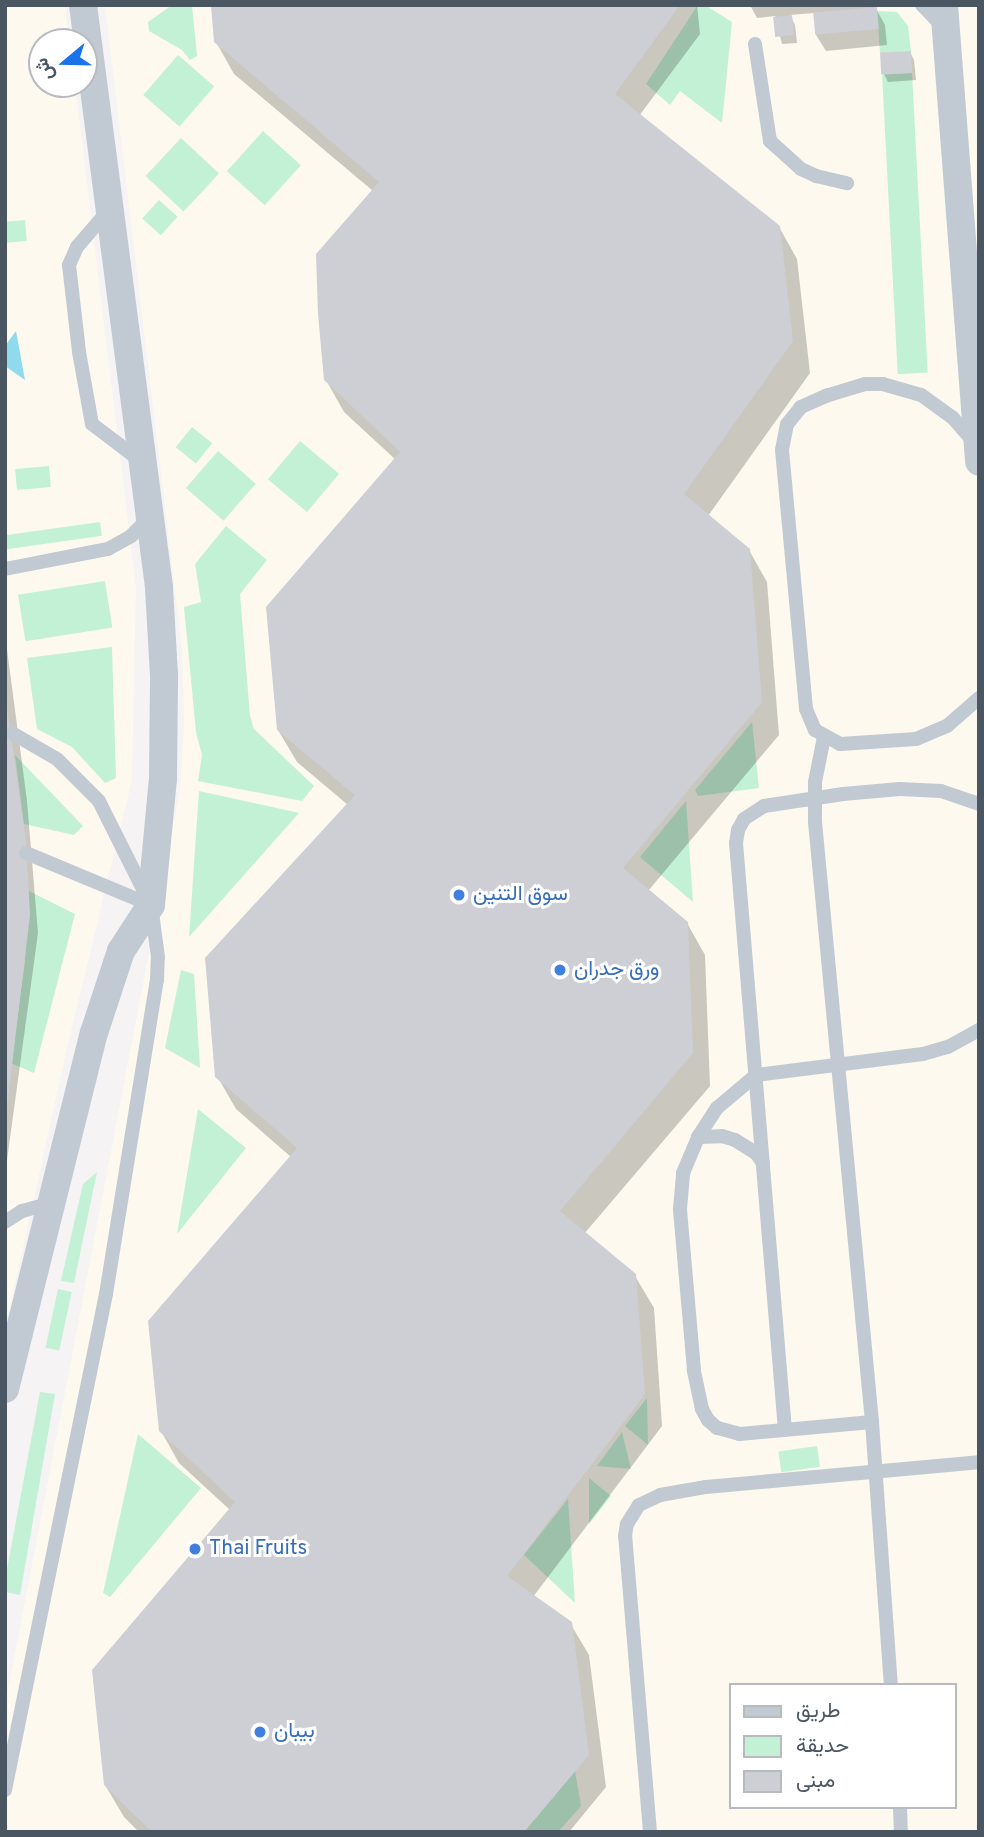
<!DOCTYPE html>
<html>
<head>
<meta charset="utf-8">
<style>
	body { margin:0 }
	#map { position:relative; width:984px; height:1837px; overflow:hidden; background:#f5f3f3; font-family:Overpass,Vazirmatn,sans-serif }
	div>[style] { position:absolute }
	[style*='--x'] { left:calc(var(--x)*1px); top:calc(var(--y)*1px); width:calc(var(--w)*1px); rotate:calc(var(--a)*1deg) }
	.commercial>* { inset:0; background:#fdf9ef }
	.green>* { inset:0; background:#c3f1d5; transform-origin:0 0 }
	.water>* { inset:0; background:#90daee }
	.shadow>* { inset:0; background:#0003 }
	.building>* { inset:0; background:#cdcfd5; transform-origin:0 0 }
	.lane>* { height:14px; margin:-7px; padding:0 7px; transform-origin:7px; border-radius:7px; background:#c1cad2 }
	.street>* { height:28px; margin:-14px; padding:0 14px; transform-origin:14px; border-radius:14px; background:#c1cad2 }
	.dots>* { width:19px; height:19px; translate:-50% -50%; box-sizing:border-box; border:4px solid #fff; border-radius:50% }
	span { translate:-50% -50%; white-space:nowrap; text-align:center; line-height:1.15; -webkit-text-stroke:6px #fff; paint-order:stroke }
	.shop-label { font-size:21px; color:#366cbe }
	.left { translate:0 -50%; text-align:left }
	.frame { position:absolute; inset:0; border:7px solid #4a5661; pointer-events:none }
	.legend { position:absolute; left:729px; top:1683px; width:228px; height:126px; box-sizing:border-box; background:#fff; border:2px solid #b7bbc0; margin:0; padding:9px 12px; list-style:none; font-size:21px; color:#4a5661 }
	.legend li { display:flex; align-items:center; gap:14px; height:35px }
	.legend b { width:35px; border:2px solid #b7bbc0 }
	.north { position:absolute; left:28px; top:28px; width:70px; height:70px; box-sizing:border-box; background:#fff; border:2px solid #b7bbc0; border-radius:50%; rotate:251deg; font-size:19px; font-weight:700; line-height:28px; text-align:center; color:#4a5661 }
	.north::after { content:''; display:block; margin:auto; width:24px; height:32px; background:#1a73e8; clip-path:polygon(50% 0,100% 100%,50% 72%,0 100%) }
</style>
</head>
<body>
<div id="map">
	<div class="commercial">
		<i style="clip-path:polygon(5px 5px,65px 5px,69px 42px,42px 42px,42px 84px,75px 84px,136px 588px,132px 780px,67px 1048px,5px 1330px)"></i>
		<i style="clip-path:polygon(evenodd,105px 5px,979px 5px,979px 1832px,5px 1832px,5px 1706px,180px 790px,184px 723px,182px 650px,105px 5px,730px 1685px,954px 1685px,954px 1807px,730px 1807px,730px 1685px)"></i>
	</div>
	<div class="green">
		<i style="clip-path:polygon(172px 5px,192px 5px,197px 56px,190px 60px,182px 50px,149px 31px,148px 22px)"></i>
		<i style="clip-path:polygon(698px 5px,705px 5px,732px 22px,722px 123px,680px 91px,670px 105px,646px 84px)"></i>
		<i style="clip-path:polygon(877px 11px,897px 12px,908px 26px,911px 51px,880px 53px)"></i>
		<i style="left:178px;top:55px;width:48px;height:53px;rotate:41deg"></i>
		<i style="left:912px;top:73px;width:300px;height:30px;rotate:87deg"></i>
		<i style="left:263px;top:131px;width:51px;height:54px;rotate:42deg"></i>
		<i style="left:181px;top:138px;width:52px;height:52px;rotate:43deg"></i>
		<i style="left:159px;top:200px;width:25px;height:25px;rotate:42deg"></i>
		<i style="left:25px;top:220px;width:21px;height:20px;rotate:85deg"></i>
		<i style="left:192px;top:427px;width:26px;height:26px;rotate:39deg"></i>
		<i style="left:300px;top:441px;width:51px;height:50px;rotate:40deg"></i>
		<i style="left:218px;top:451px;width:50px;height:49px;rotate:41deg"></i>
		<i style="left:49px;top:466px;width:21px;height:34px;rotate:85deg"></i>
		<i style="left:100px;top:522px;width:14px;height:96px;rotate:82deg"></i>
		<i style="clip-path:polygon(226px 526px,267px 560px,240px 594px,250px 716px,254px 729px,314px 786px,302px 801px,198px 781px,202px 755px,196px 732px,184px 607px,201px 602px,195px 564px)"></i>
		<i style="left:105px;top:581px;width:47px;height:88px;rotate:81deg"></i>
		<i style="clip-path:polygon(112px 647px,116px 778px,105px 783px,72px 747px,37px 729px,27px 658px)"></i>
		<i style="clip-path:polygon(752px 722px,759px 788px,698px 796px,695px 790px)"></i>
		<i style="clip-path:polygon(15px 755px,83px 826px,74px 835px,24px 824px)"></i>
		<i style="clip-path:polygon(199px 791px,299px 813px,189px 937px)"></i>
		<i style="clip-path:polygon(686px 801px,693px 902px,640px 857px)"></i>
		<i style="clip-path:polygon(29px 891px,75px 914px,34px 1073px,11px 1063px,25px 962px)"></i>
		<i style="clip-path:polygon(181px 970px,194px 974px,200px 1068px,165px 1048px)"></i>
		<i style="clip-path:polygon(198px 1109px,246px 1148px,177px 1234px)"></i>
		<i style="clip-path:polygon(97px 1172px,74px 1283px,61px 1281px,83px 1184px)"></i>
		<i style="left:58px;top:1289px;width:14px;height:60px;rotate:12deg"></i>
		<i style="clip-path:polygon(40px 1392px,55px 1394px,20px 1595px,5px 1592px,5px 1580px)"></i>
		<i style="clip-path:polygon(647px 1398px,648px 1445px,625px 1426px)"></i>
		<i style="clip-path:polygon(622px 1432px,631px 1469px,597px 1466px)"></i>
		<i style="clip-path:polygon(138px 1434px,201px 1488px,110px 1597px,103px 1593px)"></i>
		<i style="left:817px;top:1446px;width:21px;height:39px;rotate:82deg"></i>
		<i style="clip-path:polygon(589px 1478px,611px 1496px,589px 1524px)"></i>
		<i style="clip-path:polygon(568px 1499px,575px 1603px,524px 1555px)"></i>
		<i style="clip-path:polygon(575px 1771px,581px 1806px,558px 1832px,524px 1832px)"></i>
	</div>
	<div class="water">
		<i style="clip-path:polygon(16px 331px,25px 380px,5px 366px,5px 346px)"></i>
	</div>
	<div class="shadow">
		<i style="clip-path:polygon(212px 5px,697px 5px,700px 34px,639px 116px,779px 227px,797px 259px,810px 373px,708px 516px,749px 550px,767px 582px,779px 735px,648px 891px,687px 923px,705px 955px,710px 1086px,584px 1234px,635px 1276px,654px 1308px,662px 1426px,533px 1597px,570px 1623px,589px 1655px,606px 1787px,569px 1832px,139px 1832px,124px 1817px,105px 1785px,230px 1510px,179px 1463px,161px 1431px,291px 1157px,236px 1109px,217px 1076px,348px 805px,297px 762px,278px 730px,396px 460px,344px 412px,326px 380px,373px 191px,234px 74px,216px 42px)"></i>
		<i style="clip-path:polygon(750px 5px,888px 5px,875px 7px,885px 25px,887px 45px,826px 51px,816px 35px,814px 13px,790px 15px,795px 25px,797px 43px,782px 44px,775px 16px,757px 18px)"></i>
		<i style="clip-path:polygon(910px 52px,914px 60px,916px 80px,888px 82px,884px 74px)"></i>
		<i style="clip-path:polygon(5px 634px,27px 801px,38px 933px,5px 1175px)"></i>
	</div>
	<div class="building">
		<i style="clip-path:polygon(211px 5px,680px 5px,615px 94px,780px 226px,793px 341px,684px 494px,750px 549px,762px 702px,623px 868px,688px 922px,693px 1053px,560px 1211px,636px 1274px,645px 1394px,507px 1576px,572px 1622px,589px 1755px,524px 1832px,152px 1832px,104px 1785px,92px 1670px,235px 1502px,159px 1431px,148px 1321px,297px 1148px,215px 1077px,205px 958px,355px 795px,277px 730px,266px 607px,400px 452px,324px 380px,318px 314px,316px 254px,379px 182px,214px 42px)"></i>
		<i style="left:877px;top:7px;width:22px;height:64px;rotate:85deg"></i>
		<i style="left:792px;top:15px;width:20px;height:19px;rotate:84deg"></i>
		<i style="left:911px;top:51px;width:22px;height:31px;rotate:87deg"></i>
		<i style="clip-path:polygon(5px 694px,26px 841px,30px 915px,7px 1107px)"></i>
	</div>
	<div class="lane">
		<i style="--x:922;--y:5;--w:28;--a:46"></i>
		<i style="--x:755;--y:44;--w:98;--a:81.2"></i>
		<i style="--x:770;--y:141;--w:42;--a:42.1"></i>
		<i style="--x:801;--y:169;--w:17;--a:25"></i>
		<i style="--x:816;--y:176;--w:32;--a:13"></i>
		<i style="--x:107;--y:212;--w:46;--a:130.6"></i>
		<i style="--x:77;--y:247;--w:20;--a:114"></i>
		<i style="--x:69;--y:265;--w:88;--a:83.4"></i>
		<i style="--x:79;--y:352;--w:73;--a:79.8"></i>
		<i style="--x:92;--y:424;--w:61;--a:37.1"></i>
		<i style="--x:973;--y:441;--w:30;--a:-131"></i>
		<i style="--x:953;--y:418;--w:39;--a:-144"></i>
		<i style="--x:921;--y:395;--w:40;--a:-164"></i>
		<i style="--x:883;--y:384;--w:18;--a:180"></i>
		<i style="--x:865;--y:384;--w:39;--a:163"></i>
		<i style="--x:828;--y:395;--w:30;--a:156"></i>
		<i style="--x:801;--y:407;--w:22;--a:129"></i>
		<i style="--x:787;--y:424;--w:26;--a:101"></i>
		<i style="--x:782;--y:450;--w:260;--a:84.7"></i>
		<i style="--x:806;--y:709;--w:23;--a:67"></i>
		<i style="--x:815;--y:730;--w:29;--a:29"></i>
		<i style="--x:840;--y:744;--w:76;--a:-3.8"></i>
		<i style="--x:916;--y:739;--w:34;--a:-23"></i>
		<i style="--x:947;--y:726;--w:43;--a:-41.2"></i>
		<i style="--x:5;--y:569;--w:105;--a:-11"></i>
		<i style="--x:108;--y:549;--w:26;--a:-29"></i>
		<i style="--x:131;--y:536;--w:25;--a:-45"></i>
		<i style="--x:824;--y:737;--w:46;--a:101.3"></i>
		<i style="--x:815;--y:782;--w:40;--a:90"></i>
		<i style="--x:815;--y:822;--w:603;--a:84.57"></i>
		<i style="--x:872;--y:1422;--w:264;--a:85.9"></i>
		<i style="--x:26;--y:853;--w:135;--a:22.6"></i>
		<i style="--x:698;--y:1137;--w:24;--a:-2"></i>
		<i style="--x:722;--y:1136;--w:14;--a:17"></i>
		<i style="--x:735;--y:1140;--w:25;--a:32"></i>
		<i style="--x:756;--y:1153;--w:12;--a:55"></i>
		<i style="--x:5;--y:1222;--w:20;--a:-33"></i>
		<i style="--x:22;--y:1211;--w:28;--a:-15"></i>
		<i style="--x:872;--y:1422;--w:133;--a:174.8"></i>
		<i style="--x:740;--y:1434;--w:24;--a:-165"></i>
		<i style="--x:717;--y:1428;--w:12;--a:-138"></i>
		<i style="--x:708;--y:1420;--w:13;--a:-119"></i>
		<i style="--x:702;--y:1409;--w:40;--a:-102"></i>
		<i style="--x:694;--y:1370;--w:162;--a:-95"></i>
		<i style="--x:680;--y:1209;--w:36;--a:-85"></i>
		<i style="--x:683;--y:1173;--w:39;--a:-67"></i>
		<i style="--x:698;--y:1137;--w:35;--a:-57"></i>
		<i style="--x:717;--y:1108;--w:51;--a:-40.2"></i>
		<i style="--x:756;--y:1075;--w:168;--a:-7.2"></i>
		<i style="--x:923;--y:1054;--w:26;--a:-16"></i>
		<i style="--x:948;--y:1047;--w:35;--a:-29"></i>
		<i style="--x:785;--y:1430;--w:589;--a:-94.77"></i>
		<i style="--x:736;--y:843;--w:13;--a:-81"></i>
		<i style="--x:738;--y:830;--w:13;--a:-61"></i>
		<i style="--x:744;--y:819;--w:24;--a:-33"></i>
		<i style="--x:764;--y:806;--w:80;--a:-8.6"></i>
		<i style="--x:843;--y:794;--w:57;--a:-5"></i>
		<i style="--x:900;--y:789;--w:41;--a:2.8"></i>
		<i style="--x:941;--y:791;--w:40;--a:18.9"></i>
		<i style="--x:5;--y:1790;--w:506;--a:-78.49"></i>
		<i style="--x:106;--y:1294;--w:318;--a:-80.8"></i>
		<i style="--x:157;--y:980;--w:23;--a:-88"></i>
		<i style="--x:158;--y:957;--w:52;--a:-97.7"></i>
		<i style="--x:151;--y:905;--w:116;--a:-116.6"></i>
		<i style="--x:99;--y:801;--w:59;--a:-135"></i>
		<i style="--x:57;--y:759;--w:52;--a:-150"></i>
		<i style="--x:900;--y:1807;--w:25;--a:88"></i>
		<i style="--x:650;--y:1832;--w:297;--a:-94.8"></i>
		<i style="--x:625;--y:1536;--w:12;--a:-81"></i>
		<i style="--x:627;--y:1524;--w:22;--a:-58"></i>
		<i style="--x:639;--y:1505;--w:23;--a:-25"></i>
		<i style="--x:660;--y:1495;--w:47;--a:-9.9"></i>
		<i style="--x:706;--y:1487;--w:274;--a:-5.2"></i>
	</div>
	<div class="street">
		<i style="--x:944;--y:5;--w:458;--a:85.6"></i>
		<i style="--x:5;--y:1389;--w:367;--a:-76"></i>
		<i style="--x:94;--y:1033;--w:86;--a:-71.8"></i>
		<i style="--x:121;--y:951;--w:55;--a:-56.9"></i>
		<i style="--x:151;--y:905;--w:127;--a:-84.6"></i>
		<i style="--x:163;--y:779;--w:104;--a:-89.4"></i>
		<i style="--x:164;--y:675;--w:88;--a:-93.3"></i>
		<i style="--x:159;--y:587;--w:587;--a:-97.44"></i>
	</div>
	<div class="dots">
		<i style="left:459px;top:895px;background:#3f7fe0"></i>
		<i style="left:560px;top:970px;background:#3f7fe0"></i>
		<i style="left:195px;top:1549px;background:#3f7fe0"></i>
		<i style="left:260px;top:1732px;background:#3f7fe0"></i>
	</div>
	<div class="shop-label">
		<span class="left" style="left:473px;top:895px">سوق التنين</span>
		<span class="left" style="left:574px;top:970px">ورق جدران</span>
		<span class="left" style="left:209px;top:1549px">Thai Fruits</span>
		<span class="left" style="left:274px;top:1732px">بيبان</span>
	</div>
	<div class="frame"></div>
	<ul class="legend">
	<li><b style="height:9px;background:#c1cad2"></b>طريق</li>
	<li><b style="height:19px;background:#c3f1d5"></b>حديقة</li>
	<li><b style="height:19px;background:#cdcfd5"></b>مبنى</li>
	</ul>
	<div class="north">ش</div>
</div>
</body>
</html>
